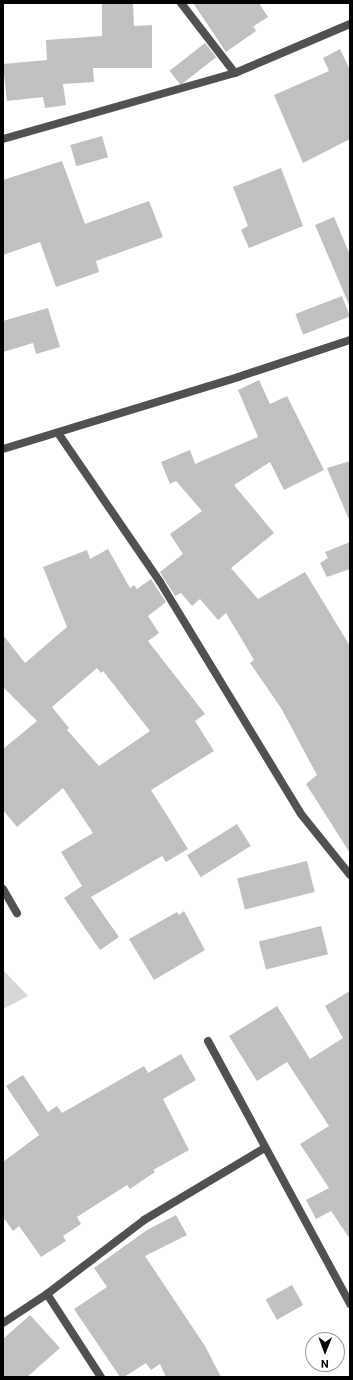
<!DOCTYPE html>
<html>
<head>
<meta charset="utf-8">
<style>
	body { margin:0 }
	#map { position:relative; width:353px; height:1380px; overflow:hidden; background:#fff; font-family:Roboto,sans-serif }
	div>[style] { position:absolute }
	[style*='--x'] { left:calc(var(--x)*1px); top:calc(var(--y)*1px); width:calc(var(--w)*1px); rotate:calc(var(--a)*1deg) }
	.green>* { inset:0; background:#d8d8d8 }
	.building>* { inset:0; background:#c0c0c0; transform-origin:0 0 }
	.street>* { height:8px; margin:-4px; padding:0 4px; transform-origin:4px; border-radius:4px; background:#515151 }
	span { translate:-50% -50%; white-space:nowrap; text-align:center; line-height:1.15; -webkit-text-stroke:4px #fff; paint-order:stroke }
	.frame { position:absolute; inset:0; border:4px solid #000; pointer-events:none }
	.north { position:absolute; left:305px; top:1332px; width:40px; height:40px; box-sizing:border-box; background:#fff; border:1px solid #999; border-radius:50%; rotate:181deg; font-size:11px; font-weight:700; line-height:16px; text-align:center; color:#000 }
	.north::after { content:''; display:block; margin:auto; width:14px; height:18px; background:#000; clip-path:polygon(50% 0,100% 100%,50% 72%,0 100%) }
</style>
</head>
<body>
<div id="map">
	<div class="green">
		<i style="clip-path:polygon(3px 970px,28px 996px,3px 1009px)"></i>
	</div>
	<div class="building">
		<i style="clip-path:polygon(102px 3px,133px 3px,134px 26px,152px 25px,152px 68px,93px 68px,94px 82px,63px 84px,66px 105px,45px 108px,43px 97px,7px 101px,3px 64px,47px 60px,46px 40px,102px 36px)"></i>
		<i style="clip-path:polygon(193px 3px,259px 3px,268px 17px,251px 28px,254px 27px,256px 31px,226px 52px)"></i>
		<i style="left:205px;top:43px;width:18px;height:45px;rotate:52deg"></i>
		<i style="clip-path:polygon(340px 49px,350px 70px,350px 139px,303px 163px,274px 95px,329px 71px,323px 58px)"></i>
		<i style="left:102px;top:136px;width:22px;height:33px;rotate:74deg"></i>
		<i style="clip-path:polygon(62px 161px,85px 224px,149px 201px,163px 237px,96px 261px,99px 272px,56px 287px,40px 242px,3px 255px,3px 180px)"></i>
		<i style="clip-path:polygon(281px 168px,303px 226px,249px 248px,241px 230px,248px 226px,233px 187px)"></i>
		<i style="clip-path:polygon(334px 217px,350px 255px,350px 307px,315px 225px)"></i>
		<i style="left:342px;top:296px;width:22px;height:50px;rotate:69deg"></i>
		<i style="clip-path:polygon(48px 308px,60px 347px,36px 354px,33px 343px,3px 352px,3px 321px)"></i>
		<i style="clip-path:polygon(259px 380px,270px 404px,287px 396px,324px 470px,284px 490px,270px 462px,234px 485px,274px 533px,231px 568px,258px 599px,305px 572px,350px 646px,350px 853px,306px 784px,317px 775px,281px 708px,250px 663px,254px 660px,226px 613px,218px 620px,200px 599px,192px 606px,181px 593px,175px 596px,160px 572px,183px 554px,170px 534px,202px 511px,176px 481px,170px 484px,161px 462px,190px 450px,195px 464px,258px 437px,238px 390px)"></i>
		<i style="clip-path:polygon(350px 461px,350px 522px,327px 468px)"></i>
		<i style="clip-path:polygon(350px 542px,350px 569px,327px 577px,320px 563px,328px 558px,325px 552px)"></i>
		<i style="clip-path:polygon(evenodd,108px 549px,130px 588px,134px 585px,137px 589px,151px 579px,166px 602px,148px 616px,159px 633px,148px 641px,205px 714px,195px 721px,214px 751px,151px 790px,188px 849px,166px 862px,162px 856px,91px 897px,119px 937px,100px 950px,64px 898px,82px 886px,61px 852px,93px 833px,63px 788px,17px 827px,3px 810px,3px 749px,37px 721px,3px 687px,3px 635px,25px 663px,67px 627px,43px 567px,87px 550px,90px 559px,108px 549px,97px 668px,101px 673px,103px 671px,150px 731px,99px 766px,67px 730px,69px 728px,52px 707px,97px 668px)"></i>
		<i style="left:237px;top:824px;width:26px;height:59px;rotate:58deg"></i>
		<i style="left:307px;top:861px;width:32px;height:72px;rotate:76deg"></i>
		<i style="clip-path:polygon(184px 911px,205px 950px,154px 980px,129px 939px,177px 912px,179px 915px)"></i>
		<i style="left:321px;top:926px;width:29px;height:64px;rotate:76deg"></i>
		<i style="clip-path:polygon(350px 991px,350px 1239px,331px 1211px,316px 1219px,306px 1200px,329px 1188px,300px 1144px,329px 1126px,287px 1062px,257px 1081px,229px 1036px,277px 1006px,310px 1059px,343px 1038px,325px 1006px)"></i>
		<i style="clip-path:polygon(181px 1054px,196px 1080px,163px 1099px,189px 1150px,153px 1170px,155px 1172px,130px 1189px,127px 1185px,77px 1217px,81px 1224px,63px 1236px,66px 1241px,41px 1257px,19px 1226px,13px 1231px,3px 1217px,3px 1162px,39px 1135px,6px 1086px,23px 1075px,48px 1112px,57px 1106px,62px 1113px,144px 1066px,148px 1073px)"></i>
		<i style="clip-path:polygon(176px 1215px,187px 1235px,145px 1256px,205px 1346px,221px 1377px,166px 1377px,160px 1364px,151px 1370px,146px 1363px,124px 1377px,120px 1377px,74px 1309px,107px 1287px,94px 1268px,147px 1230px)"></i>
		<i style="left:292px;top:1285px;width:23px;height:30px;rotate:61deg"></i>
		<i style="clip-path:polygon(30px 1315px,60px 1348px,27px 1377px,3px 1377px,3px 1339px)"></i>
	</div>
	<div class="street">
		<i style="--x:181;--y:3;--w:88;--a:52.4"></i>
		<i style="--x:3;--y:139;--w:241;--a:-15.9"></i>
		<i style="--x:235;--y:73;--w:125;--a:-23.1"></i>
		<i style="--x:58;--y:433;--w:181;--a:55.6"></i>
		<i style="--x:160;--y:582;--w:271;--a:58.7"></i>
		<i style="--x:301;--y:814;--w:78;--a:51.2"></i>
		<i style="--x:3;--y:449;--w:246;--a:-17"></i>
		<i style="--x:238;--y:377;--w:118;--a:-18.3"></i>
		<i style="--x:3;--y:889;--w:28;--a:60"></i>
		<i style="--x:208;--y:1041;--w:299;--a:61.6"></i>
		<i style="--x:47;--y:1294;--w:99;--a:57"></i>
		<i style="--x:3;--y:1323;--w:53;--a:-33.4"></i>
		<i style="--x:47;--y:1294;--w:122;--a:-37.3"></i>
		<i style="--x:144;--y:1220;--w:141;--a:-30.8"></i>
	</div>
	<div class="frame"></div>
	<div class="north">N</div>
</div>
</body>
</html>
